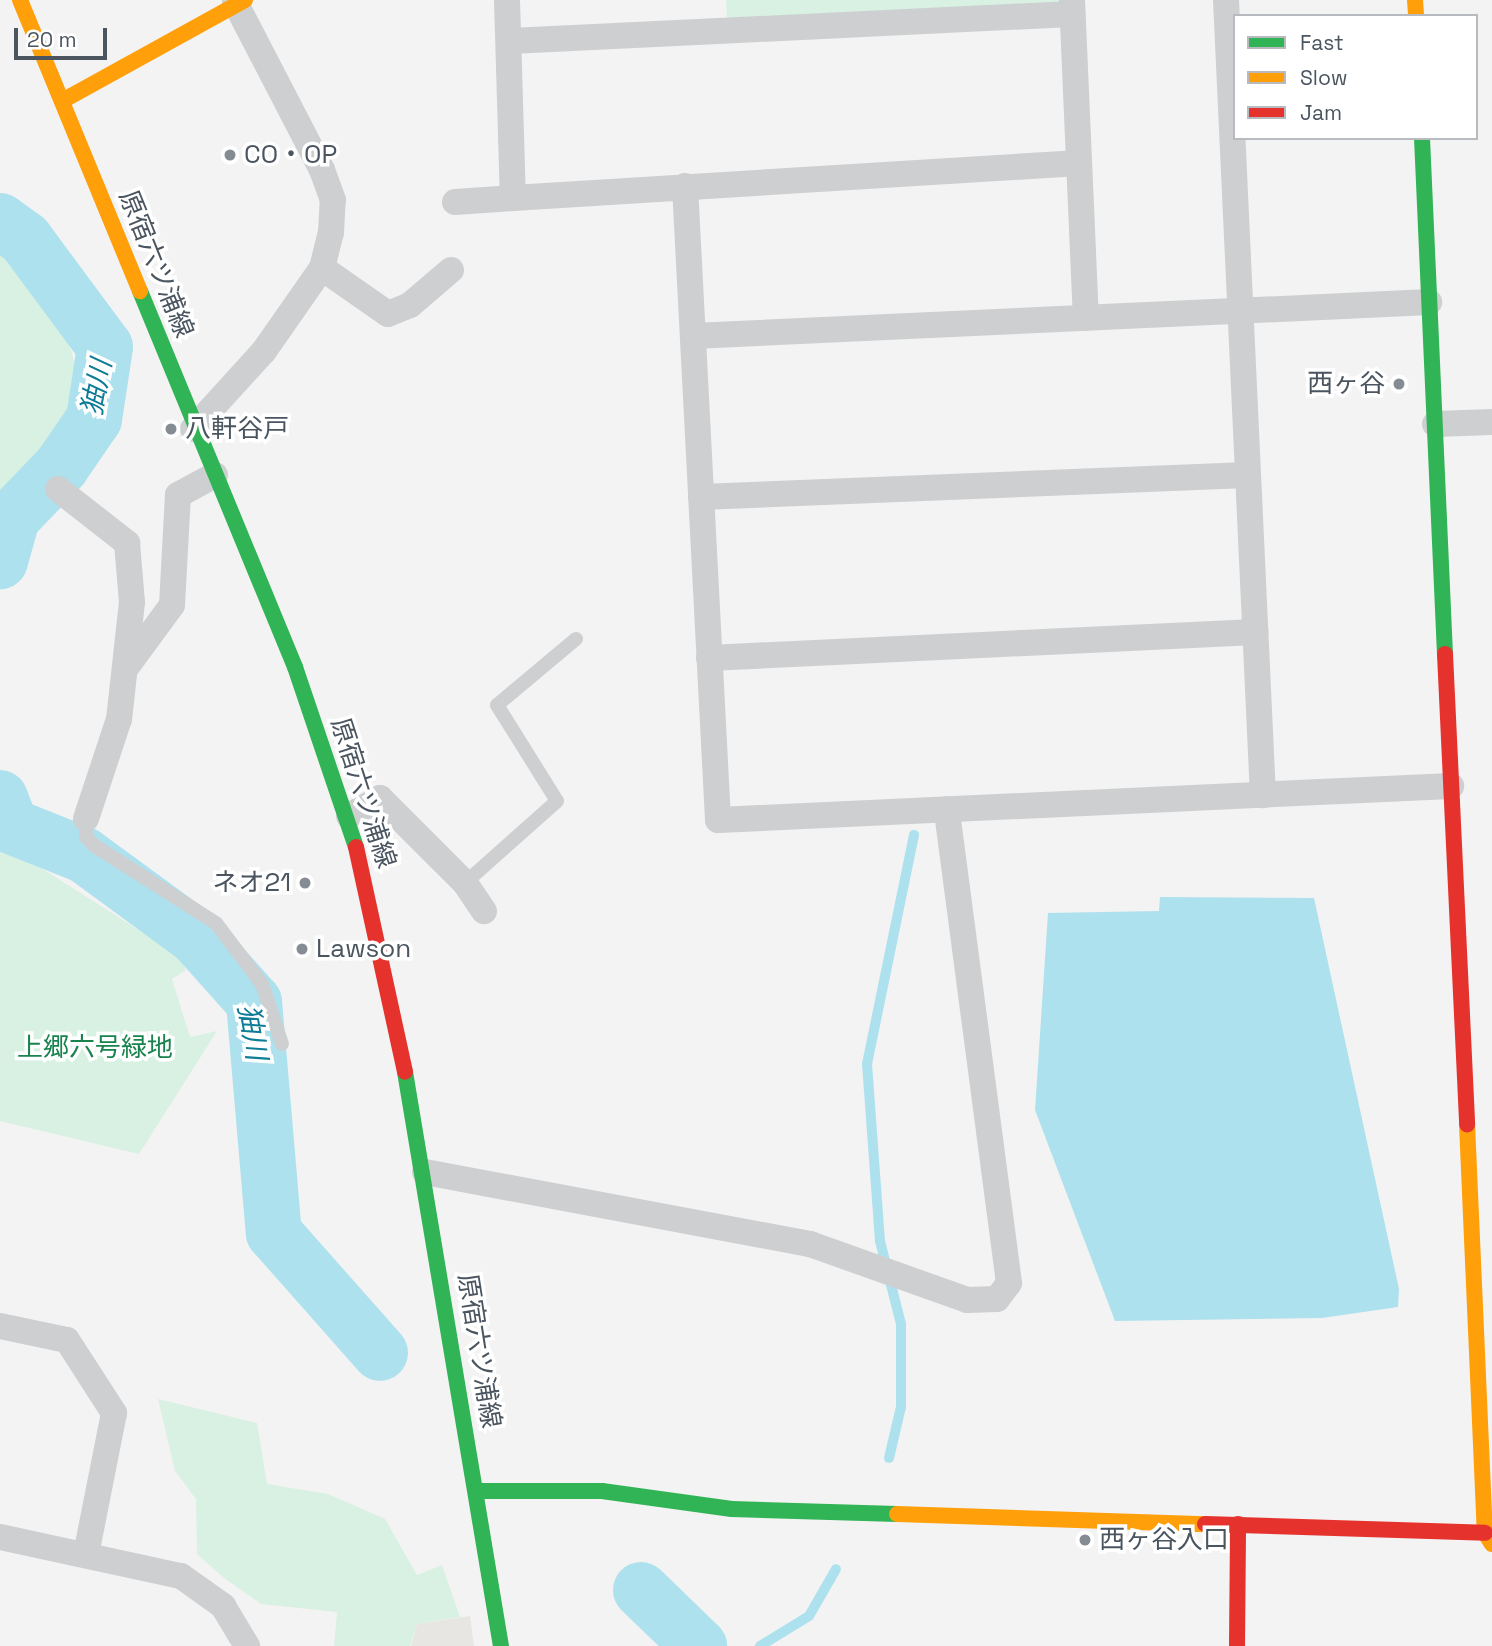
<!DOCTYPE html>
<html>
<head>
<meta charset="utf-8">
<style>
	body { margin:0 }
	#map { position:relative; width:1492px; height:1646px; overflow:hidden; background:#f3f3f3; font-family:"Space Grotesk","Noto Sans JP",sans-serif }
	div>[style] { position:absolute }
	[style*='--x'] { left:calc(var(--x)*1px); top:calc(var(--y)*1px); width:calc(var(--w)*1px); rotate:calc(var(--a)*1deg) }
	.commercial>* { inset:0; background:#e7e6e2 }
	.green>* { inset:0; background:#d9f1e2 }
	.water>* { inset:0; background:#aee1ee }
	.stream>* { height:10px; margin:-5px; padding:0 5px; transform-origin:5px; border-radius:5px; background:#aee1ee }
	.river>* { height:56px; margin:-28px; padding:0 28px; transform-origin:28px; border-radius:28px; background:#aee1ee }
	.lane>* { height:14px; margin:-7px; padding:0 7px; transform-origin:7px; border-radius:7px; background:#cdcfd1 }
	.street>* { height:26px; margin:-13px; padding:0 13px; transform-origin:13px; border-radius:13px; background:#cdcfd1 }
	.fast>* { height:16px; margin:-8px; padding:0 8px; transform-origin:8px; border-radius:8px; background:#30b455 }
	.slow>* { height:16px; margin:-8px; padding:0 8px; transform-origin:8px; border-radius:8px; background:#ff9f0a }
	.jam>* { height:16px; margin:-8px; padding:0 8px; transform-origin:8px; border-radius:8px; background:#e5322d }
	.dots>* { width:19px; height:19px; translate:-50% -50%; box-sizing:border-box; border:4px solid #fff; border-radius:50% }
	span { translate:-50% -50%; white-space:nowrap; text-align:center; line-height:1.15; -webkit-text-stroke:7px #fff; paint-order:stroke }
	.poi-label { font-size:26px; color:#4a5560 }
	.left { translate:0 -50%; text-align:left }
	.right { translate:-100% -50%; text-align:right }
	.street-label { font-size:26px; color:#4a5560 }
	.park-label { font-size:26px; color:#19834e }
	.water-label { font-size:28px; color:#0e7b97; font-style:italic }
	.legend { position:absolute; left:1233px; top:14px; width:245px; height:126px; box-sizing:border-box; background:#fff; border:2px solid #b7bbbf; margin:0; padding:9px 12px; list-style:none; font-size:21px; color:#4a5560 }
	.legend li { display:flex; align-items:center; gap:14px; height:35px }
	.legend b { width:35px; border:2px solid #b7bbbf }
	.scale { position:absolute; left:14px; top:28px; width:93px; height:32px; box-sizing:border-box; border:4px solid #4a5560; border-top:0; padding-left:9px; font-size:21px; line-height:24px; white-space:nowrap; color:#4a5560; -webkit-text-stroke:5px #fff; paint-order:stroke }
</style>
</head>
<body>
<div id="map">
	<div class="commercial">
		<i style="clip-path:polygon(470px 1616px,474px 1646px,411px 1646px,417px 1624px)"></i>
	</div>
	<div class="green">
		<i style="clip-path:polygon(726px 0,1065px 0,1066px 8px,727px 21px)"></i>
		<i style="clip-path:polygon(0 253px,24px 274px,65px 331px,82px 386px,52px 441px,0 507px)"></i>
		<i style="clip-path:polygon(0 842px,180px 956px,186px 970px,172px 979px,190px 1037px,217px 1031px,139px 1154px,0 1121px)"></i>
		<i style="clip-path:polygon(158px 1399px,257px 1423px,267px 1484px,328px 1494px,385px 1519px,417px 1575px,442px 1565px,460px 1617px,417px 1624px,410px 1646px,334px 1646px,337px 1612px,261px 1604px,223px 1577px,197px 1554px,196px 1499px,175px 1471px)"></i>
	</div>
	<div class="water">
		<i style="clip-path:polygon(1160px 897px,1314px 898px,1399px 1289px,1398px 1307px,1322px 1318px,1115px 1321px,1035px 1110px,1048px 913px,1159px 911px)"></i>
	</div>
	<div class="stream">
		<i style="--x:889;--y:1458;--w:52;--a:-76.8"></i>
		<i style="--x:901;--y:1407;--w:83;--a:-90"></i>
		<i style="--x:901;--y:1324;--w:86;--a:-104.2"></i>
		<i style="--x:880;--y:1241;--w:177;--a:-94.2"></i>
		<i style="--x:867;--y:1064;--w:234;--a:-78.4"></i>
		<i style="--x:760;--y:1646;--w:57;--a:-31.5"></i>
		<i style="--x:809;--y:1616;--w:54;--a:-60.1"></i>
	</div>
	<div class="river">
		<i style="--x:0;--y:221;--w:31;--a:36"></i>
		<i style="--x:25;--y:239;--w:134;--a:53.5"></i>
		<i style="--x:105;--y:347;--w:73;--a:98.7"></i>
		<i style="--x:94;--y:419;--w:58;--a:124.5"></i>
		<i style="--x:61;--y:467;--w:71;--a:133.9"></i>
		<i style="--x:12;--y:518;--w:45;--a:105.6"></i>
		<i style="--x:0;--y:798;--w:30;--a:69"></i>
		<i style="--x:11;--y:826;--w:79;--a:21.7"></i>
		<i style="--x:84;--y:855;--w:139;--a:36.2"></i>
		<i style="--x:196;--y:937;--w:87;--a:48.3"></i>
		<i style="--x:254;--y:1002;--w:232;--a:85.1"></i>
		<i style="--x:274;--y:1233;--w:160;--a:48.5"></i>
		<i style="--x:641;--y:1590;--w:81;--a:44"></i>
	</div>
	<div class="lane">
		<i style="--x:86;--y:819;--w:18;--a:90"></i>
		<i style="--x:86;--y:837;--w:13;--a:45"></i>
		<i style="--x:95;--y:846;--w:143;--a:32.5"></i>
		<i style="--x:216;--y:923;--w:76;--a:53"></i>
		<i style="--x:262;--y:984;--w:63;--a:71.6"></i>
		<i style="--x:465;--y:883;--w:123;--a:-41.7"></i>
		<i style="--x:557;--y:801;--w:113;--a:-122"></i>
		<i style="--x:497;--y:705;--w:103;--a:-39.9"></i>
	</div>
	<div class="street">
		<i style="--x:507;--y:0;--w:198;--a:88.3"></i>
		<i style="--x:513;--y:198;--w:567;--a:-3.54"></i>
		<i style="--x:1072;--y:0;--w:318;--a:87.5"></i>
		<i style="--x:1226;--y:0;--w:796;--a:87.34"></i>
		<i style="--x:511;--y:41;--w:562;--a:-2.76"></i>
		<i style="--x:685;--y:186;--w:635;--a:87.02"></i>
		<i style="--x:718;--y:820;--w:734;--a:-2.66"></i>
		<i style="--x:455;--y:202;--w:58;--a:-3.9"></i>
		<i style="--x:322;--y:268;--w:80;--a:34.9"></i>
		<i style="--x:388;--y:314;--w:24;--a:-22"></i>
		<i style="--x:410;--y:305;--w:54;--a:-40.5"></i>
		<i style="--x:693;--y:336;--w:737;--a:-2.64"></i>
		<i style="--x:1435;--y:424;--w:57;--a:-2"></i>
		<i style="--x:193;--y:429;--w:105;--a:-47.7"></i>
		<i style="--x:264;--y:351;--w:101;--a:-55.1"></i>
		<i style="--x:322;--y:268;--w:36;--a:-76"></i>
		<i style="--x:331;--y:233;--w:33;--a:-87"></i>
		<i style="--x:333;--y:200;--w:32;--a:-110"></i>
		<i style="--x:322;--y:170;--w:189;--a:-117.4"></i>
		<i style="--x:58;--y:489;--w:88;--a:38"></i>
		<i style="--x:127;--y:543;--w:59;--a:85.2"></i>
		<i style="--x:132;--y:602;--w:118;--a:96.3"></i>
		<i style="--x:119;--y:719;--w:105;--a:108.3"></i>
		<i style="--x:701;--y:497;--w:547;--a:-2.3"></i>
		<i style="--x:709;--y:658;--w:547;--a:-2.73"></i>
		<i style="--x:128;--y:665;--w:74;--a:-53.7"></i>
		<i style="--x:172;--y:605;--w:110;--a:-86.9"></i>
		<i style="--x:178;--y:495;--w:42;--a:-28.4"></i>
		<i style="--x:349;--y:816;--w:36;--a:-30"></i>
		<i style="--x:380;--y:798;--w:120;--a:45"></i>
		<i style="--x:465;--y:883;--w:34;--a:56"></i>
		<i style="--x:425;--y:1172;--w:392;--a:10.6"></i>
		<i style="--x:810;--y:1244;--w:167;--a:19.6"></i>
		<i style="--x:967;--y:1300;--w:30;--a:-2"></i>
		<i style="--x:997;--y:1299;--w:20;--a:-53"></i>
		<i style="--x:1009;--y:1283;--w:478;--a:-97.5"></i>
		<i style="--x:0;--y:1326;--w:68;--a:11.8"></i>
		<i style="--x:67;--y:1340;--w:87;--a:57.2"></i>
		<i style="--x:114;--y:1413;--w:144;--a:101.2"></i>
		<i style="--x:0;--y:1537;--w:185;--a:12.2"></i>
		<i style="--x:181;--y:1576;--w:52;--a:35.5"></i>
		<i style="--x:223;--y:1606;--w:47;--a:59"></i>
	</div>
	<div class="fast">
		<i style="--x:1422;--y:138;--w:517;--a:87.45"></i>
		<i style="--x:140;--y:291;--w:407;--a:67.6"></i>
		<i style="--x:295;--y:667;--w:190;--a:71.3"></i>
		<i style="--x:405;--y:1072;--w:582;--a:80.51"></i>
		<i style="--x:477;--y:1491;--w:125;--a:0"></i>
		<i style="--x:602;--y:1491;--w:131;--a:7.9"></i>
		<i style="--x:732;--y:1509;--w:165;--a:1.7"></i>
	</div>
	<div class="slow">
		<i style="--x:20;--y:0;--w:315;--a:67.6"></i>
		<i style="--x:1415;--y:0;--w:16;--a:86"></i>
		<i style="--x:62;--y:101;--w:209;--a:-28.9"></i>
		<i style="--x:1467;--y:1124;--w:409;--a:87.5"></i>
		<i style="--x:1485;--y:1533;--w:13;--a:58"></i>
		<i style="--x:897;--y:1514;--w:308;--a:1.9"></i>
	</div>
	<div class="jam">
		<i style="--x:1445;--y:654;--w:471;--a:87.3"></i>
		<i style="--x:356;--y:847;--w:230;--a:77.7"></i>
		<i style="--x:1205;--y:1524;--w:280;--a:1.8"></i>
		<i style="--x:1237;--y:1646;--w:122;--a:-89.5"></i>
	</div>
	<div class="dots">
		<i style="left:230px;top:155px;background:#858c93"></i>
		<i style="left:1399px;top:384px;background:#858c93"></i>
		<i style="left:171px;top:429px;background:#858c93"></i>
		<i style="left:305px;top:883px;background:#858c93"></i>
		<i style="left:302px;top:949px;background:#858c93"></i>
		<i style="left:1085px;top:1540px;background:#858c93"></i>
	</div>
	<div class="poi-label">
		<span class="left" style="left:244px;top:155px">CO・OP</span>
		<span class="right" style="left:1385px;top:384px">西ヶ谷</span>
		<span class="left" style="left:185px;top:429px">八軒谷戸</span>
		<span class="right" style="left:291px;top:883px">ネオ21</span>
		<span class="left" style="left:316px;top:949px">Lawson</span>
		<span class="left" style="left:1099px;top:1540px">西ヶ谷入口</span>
	</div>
	<div class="street-label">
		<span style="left:156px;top:264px;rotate:68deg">原宿六ツ浦線</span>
		<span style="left:363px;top:793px;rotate:72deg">原宿六ツ浦線</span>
		<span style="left:479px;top:1351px;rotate:81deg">原宿六ツ浦線</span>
	</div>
	<div class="park-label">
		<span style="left:95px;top:1048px">上郷六号緑地</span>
	</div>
	<div class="water-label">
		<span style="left:96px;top:387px;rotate:-79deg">㹨川</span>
		<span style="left:253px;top:1032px;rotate:80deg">㹨川</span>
	</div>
	<ul class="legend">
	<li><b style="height:9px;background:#30b455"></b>Fast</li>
	<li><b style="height:9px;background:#ff9f0a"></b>Slow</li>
	<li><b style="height:9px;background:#e5322d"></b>Jam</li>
	</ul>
	<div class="scale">20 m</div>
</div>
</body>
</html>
